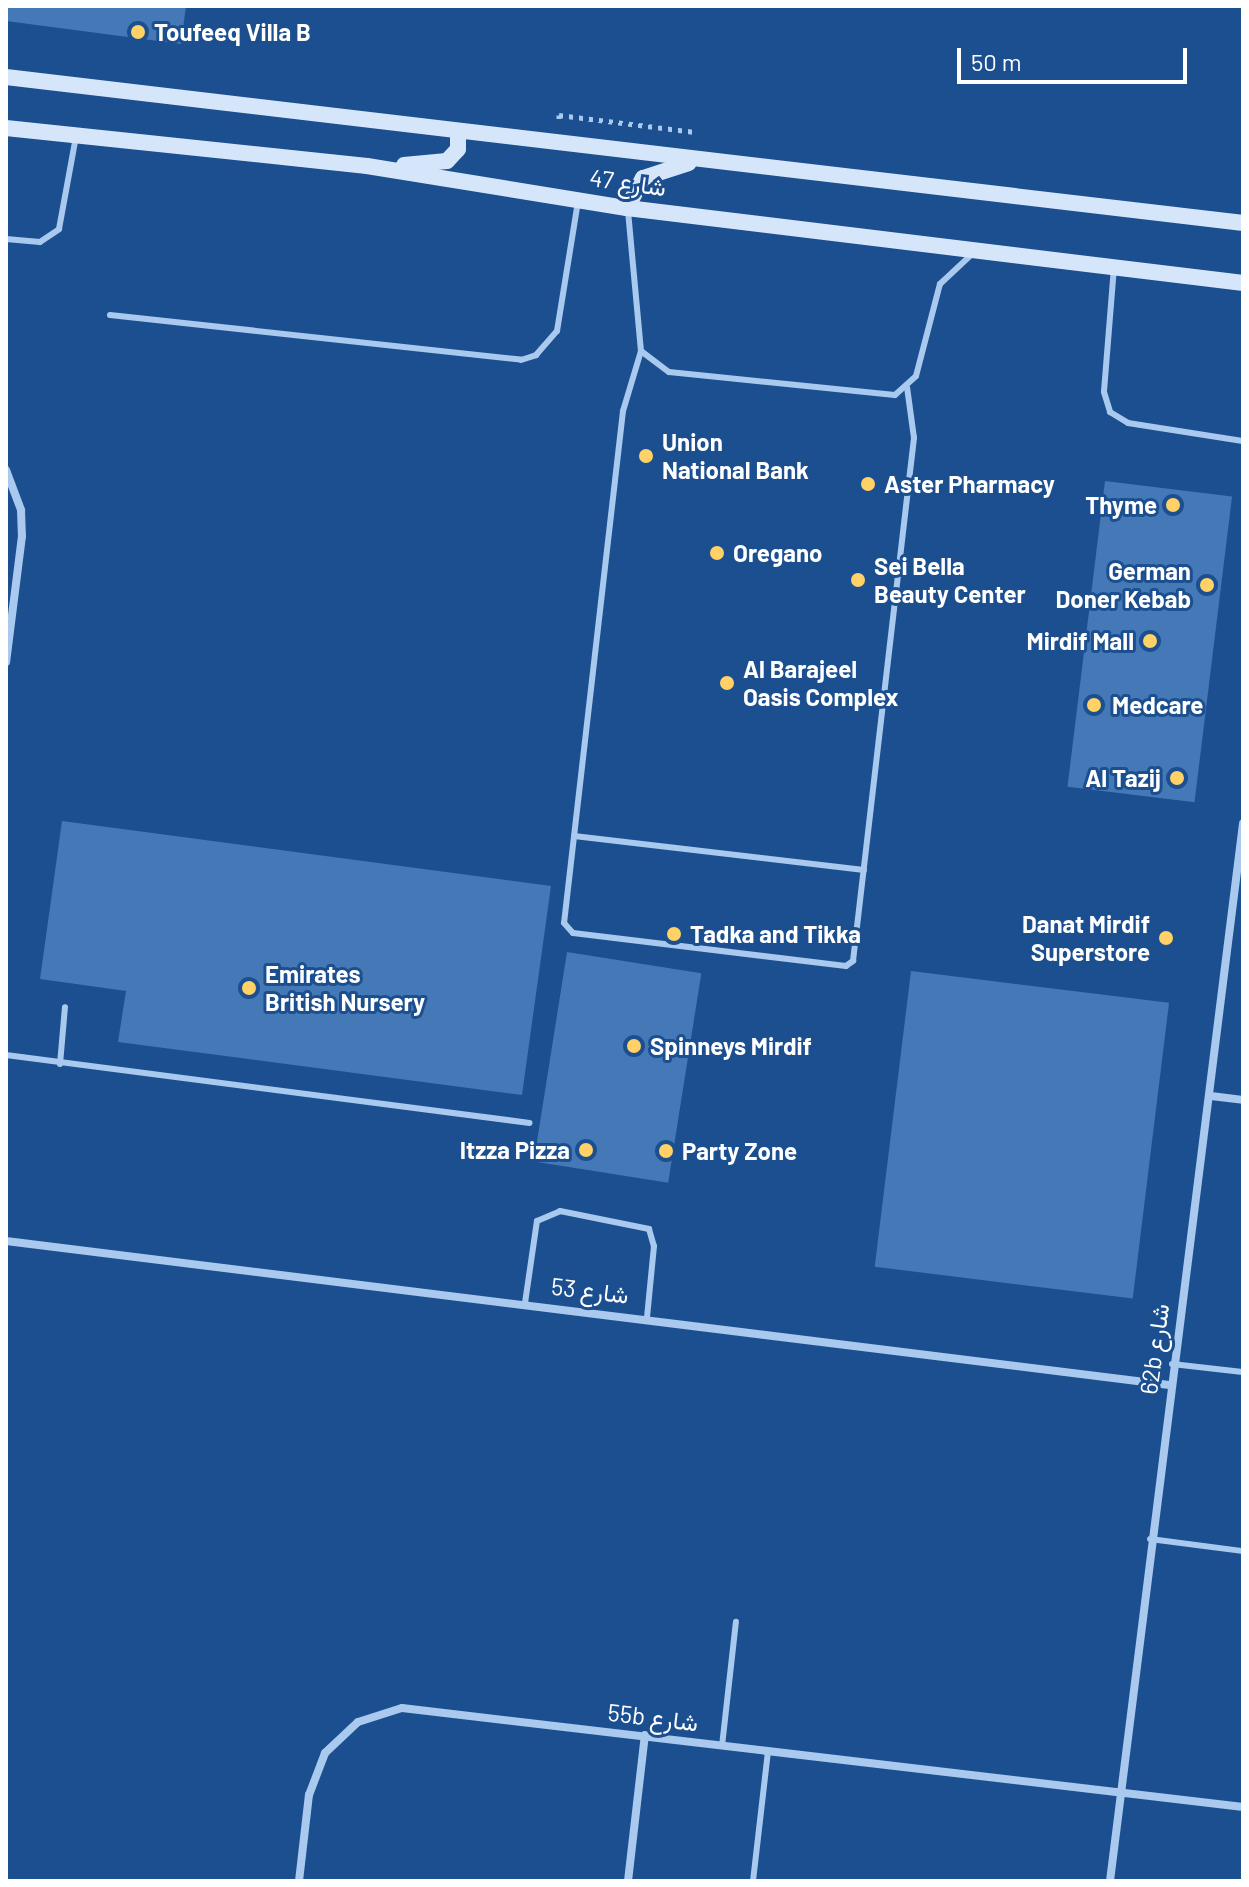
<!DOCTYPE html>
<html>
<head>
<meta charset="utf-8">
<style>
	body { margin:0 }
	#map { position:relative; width:1249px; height:1887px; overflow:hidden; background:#1b4f8f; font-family:Barlow,Vazirmatn,sans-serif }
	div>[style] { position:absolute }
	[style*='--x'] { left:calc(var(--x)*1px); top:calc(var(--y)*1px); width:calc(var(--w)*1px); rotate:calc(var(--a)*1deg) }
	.building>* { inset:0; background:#4478b7; transform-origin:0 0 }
	.path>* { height:5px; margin-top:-2.5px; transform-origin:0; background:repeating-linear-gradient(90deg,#a9c9ee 0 4px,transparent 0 10px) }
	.lane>* { height:6px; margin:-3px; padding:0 3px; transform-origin:3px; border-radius:3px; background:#a9c9ee }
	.street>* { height:8px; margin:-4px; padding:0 4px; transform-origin:4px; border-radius:4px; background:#a9c9ee }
	.secondary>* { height:16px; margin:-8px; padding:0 8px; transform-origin:8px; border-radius:8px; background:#d6e6fa }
	.dots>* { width:22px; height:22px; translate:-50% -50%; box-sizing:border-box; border:4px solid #1b4f8f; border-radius:50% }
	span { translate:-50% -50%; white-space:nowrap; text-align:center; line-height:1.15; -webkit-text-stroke:6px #1b4f8f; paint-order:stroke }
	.poi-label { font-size:24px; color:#fff; font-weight:700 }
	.left { translate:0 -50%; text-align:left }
	.right { translate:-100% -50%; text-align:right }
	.street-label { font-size:24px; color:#fff }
	.frame { position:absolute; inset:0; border:8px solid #fff; pointer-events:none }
	.scale { position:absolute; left:957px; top:48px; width:230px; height:36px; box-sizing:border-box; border:4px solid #fff; border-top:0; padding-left:10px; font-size:24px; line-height:28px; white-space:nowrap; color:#fff; -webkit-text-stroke:6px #1b4f8f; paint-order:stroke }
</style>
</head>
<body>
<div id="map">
	<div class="building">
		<i style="clip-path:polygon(6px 6px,186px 6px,181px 44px,6px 21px)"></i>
		<i style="left:1105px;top:481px;width:128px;height:308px;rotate:7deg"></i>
		<i style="clip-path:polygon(62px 821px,551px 886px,522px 1095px,118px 1042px,126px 991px,40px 979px)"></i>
		<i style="left:567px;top:952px;width:136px;height:212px;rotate:9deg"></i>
		<i style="left:911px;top:971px;width:260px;height:298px;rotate:7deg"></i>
	</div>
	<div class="path">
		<i style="--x:559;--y:119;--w:4;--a:-90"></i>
		<i style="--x:559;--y:115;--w:137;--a:7.1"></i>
	</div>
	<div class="lane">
		<i style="--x:628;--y:211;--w:141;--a:84.7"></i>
		<i style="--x:641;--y:351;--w:35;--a:37"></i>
		<i style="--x:669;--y:372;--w:227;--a:5.8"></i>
		<i style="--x:895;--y:395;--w:28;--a:-42"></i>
		<i style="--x:916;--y:376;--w:95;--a:-75.4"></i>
		<i style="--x:940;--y:284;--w:42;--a:-43.1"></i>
		<i style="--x:6;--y:239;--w:34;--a:5"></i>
		<i style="--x:40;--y:242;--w:23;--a:-34"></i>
		<i style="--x:59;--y:229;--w:95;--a:-79.6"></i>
		<i style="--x:1114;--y:267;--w:125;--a:94.6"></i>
		<i style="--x:1104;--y:392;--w:21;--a:73"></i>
		<i style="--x:1110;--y:412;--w:21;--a:31"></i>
		<i style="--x:1128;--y:423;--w:116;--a:8.9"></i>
		<i style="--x:110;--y:315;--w:413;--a:6.2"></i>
		<i style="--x:521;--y:360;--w:16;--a:-18"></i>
		<i style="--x:536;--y:355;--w:32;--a:-49"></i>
		<i style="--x:557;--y:331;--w:131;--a:-80.8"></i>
		<i style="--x:641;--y:351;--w:63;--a:106.7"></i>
		<i style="--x:623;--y:411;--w:515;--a:96.57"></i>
		<i style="--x:564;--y:923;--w:13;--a:48"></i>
		<i style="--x:573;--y:933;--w:275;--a:6.9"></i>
		<i style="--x:846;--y:966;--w:9;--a:-36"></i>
		<i style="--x:853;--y:961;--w:527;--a:-83.35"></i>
		<i style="--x:914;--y:438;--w:51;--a:-97.8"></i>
		<i style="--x:574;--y:836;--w:292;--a:6.7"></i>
		<i style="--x:6;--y:1055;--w:528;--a:7.39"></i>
		<i style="--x:60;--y:1064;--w:57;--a:-85"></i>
		<i style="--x:525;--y:1303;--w:83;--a:-81.7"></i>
		<i style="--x:537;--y:1221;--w:25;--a:-23"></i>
		<i style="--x:560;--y:1211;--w:91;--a:11.4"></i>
		<i style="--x:649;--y:1229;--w:18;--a:74"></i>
		<i style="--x:654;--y:1246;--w:71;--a:95.6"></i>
		<i style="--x:1172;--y:1364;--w:71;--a:6.4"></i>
		<i style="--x:1150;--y:1539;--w:94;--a:7.4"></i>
		<i style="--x:722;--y:1746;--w:125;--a:-83.6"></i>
		<i style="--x:753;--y:1881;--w:131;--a:-83.4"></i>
	</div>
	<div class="street">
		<i style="--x:6;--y:470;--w:43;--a:69.4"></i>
		<i style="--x:21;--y:510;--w:26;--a:88"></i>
		<i style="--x:22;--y:536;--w:127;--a:97.2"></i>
		<i style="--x:1211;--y:1096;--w:32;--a:7"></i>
		<i style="--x:6;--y:1241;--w:1172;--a:7.06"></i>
		<i style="--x:299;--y:1881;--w:87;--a:-83.4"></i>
		<i style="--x:309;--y:1795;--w:45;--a:-69.1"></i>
		<i style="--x:325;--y:1753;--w:45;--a:-43.2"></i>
		<i style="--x:358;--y:1722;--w:46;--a:-17.7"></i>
		<i style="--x:402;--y:1708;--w:847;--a:6.71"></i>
		<i style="--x:628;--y:1881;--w:147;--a:-83.4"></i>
		<i style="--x:1110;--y:1881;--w:1066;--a:-82.83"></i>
	</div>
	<div class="secondary">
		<i style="--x:6;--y:77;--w:1246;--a:6.73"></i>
		<i style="--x:6;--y:128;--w:363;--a:6"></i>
		<i style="--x:367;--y:166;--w:263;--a:9.2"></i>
		<i style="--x:627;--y:208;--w:621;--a:6.94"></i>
		<i style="--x:404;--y:165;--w:43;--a:-5.3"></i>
		<i style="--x:447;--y:161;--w:16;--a:-47"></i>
		<i style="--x:458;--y:149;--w:17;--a:-90"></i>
		<i style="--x:627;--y:208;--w:34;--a:-62"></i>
		<i style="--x:643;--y:178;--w:48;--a:-18.1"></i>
	</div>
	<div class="dots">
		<i style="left:138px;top:32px;background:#ffd166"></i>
		<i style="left:646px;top:456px;background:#ffd166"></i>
		<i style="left:868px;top:484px;background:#ffd166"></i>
		<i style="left:1173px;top:505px;background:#ffd166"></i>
		<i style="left:717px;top:553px;background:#ffd166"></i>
		<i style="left:858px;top:580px;background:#ffd166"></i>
		<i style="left:1207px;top:585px;background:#ffd166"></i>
		<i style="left:1150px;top:641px;background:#ffd166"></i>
		<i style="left:727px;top:683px;background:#ffd166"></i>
		<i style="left:1094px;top:705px;background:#ffd166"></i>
		<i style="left:1177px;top:778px;background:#ffd166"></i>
		<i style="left:674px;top:934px;background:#ffd166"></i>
		<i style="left:1166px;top:938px;background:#ffd166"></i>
		<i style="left:249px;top:988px;background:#ffd166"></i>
		<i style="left:634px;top:1046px;background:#ffd166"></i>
		<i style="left:586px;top:1150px;background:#ffd166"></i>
		<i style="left:666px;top:1151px;background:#ffd166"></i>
	</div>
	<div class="poi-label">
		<span class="left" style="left:154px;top:32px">Toufeeq Villa B</span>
		<span class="left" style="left:662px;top:456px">Union<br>National Bank</span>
		<span class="left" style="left:884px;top:484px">Aster Pharmacy</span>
		<span class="right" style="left:1157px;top:505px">Thyme</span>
		<span class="left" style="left:733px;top:553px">Oregano</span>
		<span class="left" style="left:874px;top:580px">Sei Bella<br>Beauty Center</span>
		<span class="right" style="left:1191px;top:585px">German<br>Doner Kebab</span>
		<span class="right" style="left:1134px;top:641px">Mirdif Mall</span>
		<span class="left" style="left:743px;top:683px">Al Barajeel<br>Oasis Complex</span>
		<span class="left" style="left:1112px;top:705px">Medcare</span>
		<span class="right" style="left:1161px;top:778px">Al Tazij</span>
		<span class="right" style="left:1150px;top:938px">Danat Mirdif<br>Superstore</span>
		<span class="left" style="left:690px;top:934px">Tadka and Tikka</span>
		<span class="left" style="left:265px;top:988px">Emirates<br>British Nursery</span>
		<span class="left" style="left:650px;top:1046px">Spinneys Mirdif</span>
		<span class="right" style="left:570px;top:1150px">Itzza Pizza</span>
		<span class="left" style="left:682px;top:1151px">Party Zone</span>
	</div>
	<div class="street-label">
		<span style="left:628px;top:182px;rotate:8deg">شارع 47</span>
		<span style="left:590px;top:1290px;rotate:7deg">شارع 53</span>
		<span style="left:1154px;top:1349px;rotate:-82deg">62b شارع</span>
		<span style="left:653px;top:1717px;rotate:7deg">55b شارع</span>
	</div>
	<div class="frame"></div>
	<div class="scale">50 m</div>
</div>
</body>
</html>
